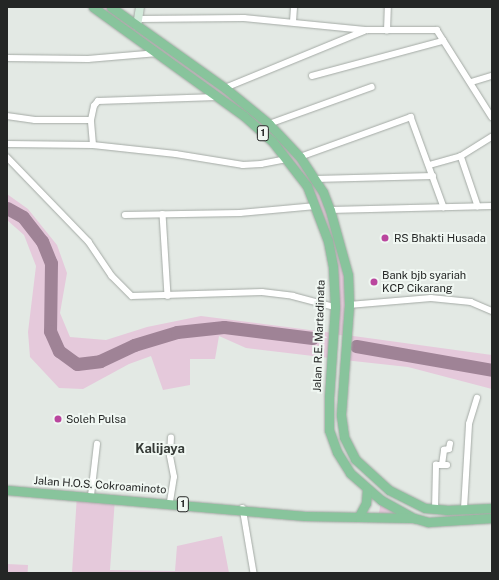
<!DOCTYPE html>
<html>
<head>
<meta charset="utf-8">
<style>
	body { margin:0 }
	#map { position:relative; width:499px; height:580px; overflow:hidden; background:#e3e9e4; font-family:"Public Sans",sans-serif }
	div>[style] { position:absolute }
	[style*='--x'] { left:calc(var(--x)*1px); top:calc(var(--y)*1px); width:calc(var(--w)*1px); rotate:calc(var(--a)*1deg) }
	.green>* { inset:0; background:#e5c9db; transform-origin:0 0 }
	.river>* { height:13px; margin:-6.5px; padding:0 6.5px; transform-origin:6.5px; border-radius:6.5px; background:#9f8396 }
	.roads { filter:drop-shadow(0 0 1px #a4aaa5) drop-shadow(0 0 1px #a4aaa5) }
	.minor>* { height:5.5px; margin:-2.75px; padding:0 2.75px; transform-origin:2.75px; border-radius:2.75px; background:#fff }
	.secondary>* { height:8px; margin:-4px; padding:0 4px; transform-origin:4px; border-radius:4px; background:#d2e9da }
	.trunk>* { height:9px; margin:-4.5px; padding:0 4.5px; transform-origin:4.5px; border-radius:4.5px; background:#88c49c }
	.dots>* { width:11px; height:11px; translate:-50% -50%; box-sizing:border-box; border:2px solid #f0f7f2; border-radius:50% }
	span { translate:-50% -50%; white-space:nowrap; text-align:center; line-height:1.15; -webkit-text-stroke:4px #f0f7f2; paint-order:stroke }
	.shield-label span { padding:1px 3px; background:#f0f7f2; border:1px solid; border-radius:3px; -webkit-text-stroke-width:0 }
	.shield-label { font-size:10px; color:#242625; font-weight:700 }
	.poi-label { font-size:11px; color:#242625 }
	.left { translate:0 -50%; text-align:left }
	.street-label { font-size:11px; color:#242625 }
	.quarter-label { font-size:13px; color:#363b37; font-weight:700 }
	.frame { position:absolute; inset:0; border:8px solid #242625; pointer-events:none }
</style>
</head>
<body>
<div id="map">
	<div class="green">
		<i style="clip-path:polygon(93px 7px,111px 7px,252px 109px,315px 179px,344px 256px,346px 335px,492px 355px,492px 389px,408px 367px,344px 360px,346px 336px,333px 334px,330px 358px,246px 348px,219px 336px,215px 359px,190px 359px,190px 385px,163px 390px,151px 356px,129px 364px,83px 389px,59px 388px,30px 357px,28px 332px,36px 266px,24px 235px,7px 220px,7px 194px,28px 209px,57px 245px,67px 273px,60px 313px,70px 337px,106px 340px,147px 327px,201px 316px,333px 333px,335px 288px,316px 206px,272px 141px)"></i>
		<i style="clip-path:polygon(77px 495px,115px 498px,110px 570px,175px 571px,177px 546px,222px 536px,229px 573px,72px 573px)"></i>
		<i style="clip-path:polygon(381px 500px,414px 518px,379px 513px)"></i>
		<i style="left:7px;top:564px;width:21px;height:9px;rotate:3deg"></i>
	</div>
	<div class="river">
		<i style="--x:7;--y:208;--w:18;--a:29"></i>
		<i style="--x:23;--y:217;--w:31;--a:52"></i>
		<i style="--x:42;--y:241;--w:24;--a:68"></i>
		<i style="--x:51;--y:263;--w:68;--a:90.8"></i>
		<i style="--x:50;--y:331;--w:22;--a:66"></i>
		<i style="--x:59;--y:351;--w:22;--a:36"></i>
		<i style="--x:77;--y:364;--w:23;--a:-7"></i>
		<i style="--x:100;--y:361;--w:38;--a:-25"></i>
		<i style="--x:134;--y:345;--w:45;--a:-16.8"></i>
		<i style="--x:177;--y:332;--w:47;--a:-6.1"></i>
		<i style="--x:224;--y:327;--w:89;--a:7.1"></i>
		<i style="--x:356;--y:346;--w:138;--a:10"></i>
	</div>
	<div class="roads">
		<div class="minor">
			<i style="--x:138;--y:19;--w:106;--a:-0.5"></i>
			<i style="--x:244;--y:18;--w:124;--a:5.6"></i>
			<i style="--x:367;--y:30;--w:70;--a:0"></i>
			<i style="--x:437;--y:30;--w:103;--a:57.7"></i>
			<i style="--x:293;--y:22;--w:15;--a:-86"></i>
			<i style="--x:387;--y:31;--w:24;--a:-88"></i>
			<i style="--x:7;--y:58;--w:81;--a:0.7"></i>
			<i style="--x:88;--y:59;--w:70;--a:-4.9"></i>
			<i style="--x:312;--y:76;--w:136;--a:-15"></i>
			<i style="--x:472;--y:82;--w:21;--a:-17"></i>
			<i style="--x:225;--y:88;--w:150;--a:-22.3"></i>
			<i style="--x:7;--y:116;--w:28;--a:8"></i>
			<i style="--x:35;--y:120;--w:56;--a:0"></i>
			<i style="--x:269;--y:124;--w:109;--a:-19.8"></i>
			<i style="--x:7;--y:144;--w:86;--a:0.7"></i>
			<i style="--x:93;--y:145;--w:83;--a:6.2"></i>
			<i style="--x:176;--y:154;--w:68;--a:9.3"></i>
			<i style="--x:243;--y:165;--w:18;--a:-3"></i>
			<i style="--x:261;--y:164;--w:26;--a:-11"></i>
			<i style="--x:93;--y:145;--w:25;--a:-95"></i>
			<i style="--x:91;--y:120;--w:14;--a:-78"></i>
			<i style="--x:94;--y:106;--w:6;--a:-51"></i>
			<i style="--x:98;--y:101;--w:119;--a:-1.9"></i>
			<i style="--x:461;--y:156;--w:36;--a:-32"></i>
			<i style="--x:7;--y:157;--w:118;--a:46"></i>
			<i style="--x:89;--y:242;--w:41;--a:55.9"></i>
			<i style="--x:112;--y:276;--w:28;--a:45"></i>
			<i style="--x:132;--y:296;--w:130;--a:-1.8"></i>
			<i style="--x:262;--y:292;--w:31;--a:7"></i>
			<i style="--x:293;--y:296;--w:43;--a:14.7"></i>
			<i style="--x:300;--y:157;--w:118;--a:-19.8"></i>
			<i style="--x:411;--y:117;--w:96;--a:69.9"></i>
			<i style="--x:430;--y:165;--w:32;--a:-16"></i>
			<i style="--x:461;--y:156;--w:53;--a:71.2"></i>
			<i style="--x:315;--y:179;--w:118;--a:-1.5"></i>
			<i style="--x:330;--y:210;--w:162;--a:-1.4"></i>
			<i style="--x:163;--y:214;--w:82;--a:86.5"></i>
			<i style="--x:125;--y:215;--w:115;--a:-1"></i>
			<i style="--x:240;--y:213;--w:76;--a:-5.3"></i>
			<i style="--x:349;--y:305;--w:82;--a:-4.9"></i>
			<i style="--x:431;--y:298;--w:40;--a:5.7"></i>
			<i style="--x:471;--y:302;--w:23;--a:23"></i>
			<i style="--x:442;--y:465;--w:15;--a:-82"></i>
			<i style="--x:444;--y:450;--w:5;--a:-11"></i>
			<i style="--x:449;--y:449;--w:5;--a:-79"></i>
			<i style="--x:91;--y:496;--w:52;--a:-83.4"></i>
			<i style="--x:170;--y:502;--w:25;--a:-81"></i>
			<i style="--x:174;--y:477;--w:21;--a:-101"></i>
			<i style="--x:170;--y:456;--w:18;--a:-87"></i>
			<i style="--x:243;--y:508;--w:66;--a:80.4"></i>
			<i style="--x:464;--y:509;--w:85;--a:-86.6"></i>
			<i style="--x:469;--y:424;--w:27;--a:-73"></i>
			<i style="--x:435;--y:510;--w:45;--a:-88.7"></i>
			<i style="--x:436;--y:465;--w:11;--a:0"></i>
		</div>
		<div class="secondary">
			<i style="--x:137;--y:26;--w:19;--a:-81"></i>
		</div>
		<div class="trunk">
			<i style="--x:93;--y:7;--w:186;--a:35.8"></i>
			<i style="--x:244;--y:116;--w:38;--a:42"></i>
			<i style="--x:272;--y:141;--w:57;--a:52.1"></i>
			<i style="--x:307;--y:186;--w:59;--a:69.1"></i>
			<i style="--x:328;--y:241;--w:26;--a:79"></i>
			<i style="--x:333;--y:267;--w:40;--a:87.1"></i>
			<i style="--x:335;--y:307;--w:90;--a:93.8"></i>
			<i style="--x:329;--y:397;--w:33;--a:90"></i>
			<i style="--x:329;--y:430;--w:23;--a:70"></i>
			<i style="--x:337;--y:452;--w:25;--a:58"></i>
			<i style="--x:350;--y:473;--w:41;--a:41.1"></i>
			<i style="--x:381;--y:500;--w:38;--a:29"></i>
			<i style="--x:414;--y:518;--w:15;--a:16"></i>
			<i style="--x:428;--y:522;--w:64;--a:-3.6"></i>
			<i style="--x:111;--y:7;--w:140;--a:35.4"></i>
			<i style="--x:225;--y:88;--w:57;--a:39.3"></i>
			<i style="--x:269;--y:124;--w:45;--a:46.8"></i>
			<i style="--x:300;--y:157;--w:42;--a:56.7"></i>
			<i style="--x:323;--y:192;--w:19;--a:69"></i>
			<i style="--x:330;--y:210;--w:67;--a:74.5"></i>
			<i style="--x:348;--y:275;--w:30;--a:88"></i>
			<i style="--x:349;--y:305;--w:110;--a:94.2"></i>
			<i style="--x:341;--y:415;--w:22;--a:82"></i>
			<i style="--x:344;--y:437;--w:25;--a:63"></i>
			<i style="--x:355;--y:459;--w:46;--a:42.4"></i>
			<i style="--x:389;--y:490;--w:40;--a:26.6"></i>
			<i style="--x:425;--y:508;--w:21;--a:5"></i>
			<i style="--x:446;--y:510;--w:46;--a:-2.5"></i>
			<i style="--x:7;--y:490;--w:299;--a:5"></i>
			<i style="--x:305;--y:516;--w:107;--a:1.1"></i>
			<i style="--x:359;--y:516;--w:15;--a:-62"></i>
			<i style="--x:366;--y:503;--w:14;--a:-86"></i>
		</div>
	</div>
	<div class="dots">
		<i style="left:385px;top:238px;background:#ba469e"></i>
		<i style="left:374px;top:282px;background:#ba469e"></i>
		<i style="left:58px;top:419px;background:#ba469e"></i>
	</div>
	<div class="shield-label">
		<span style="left:263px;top:133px">1</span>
		<span style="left:183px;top:504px">1</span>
	</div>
	<div class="poi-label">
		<span class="left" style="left:394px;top:238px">RS Bhakti Husada</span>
		<span class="left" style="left:382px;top:282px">Bank bjb syariah<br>KCP Cikarang</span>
		<span class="left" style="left:66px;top:419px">Soleh Pulsa</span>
	</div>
	<div class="street-label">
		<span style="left:319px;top:336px;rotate:-88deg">Jalan R.E. Martadinata</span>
		<span style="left:100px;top:485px;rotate:4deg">Jalan H.O.S. Cokroaminoto</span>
	</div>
	<div class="quarter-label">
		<span style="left:160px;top:449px">Kalijaya</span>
	</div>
	<div class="frame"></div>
</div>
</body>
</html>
